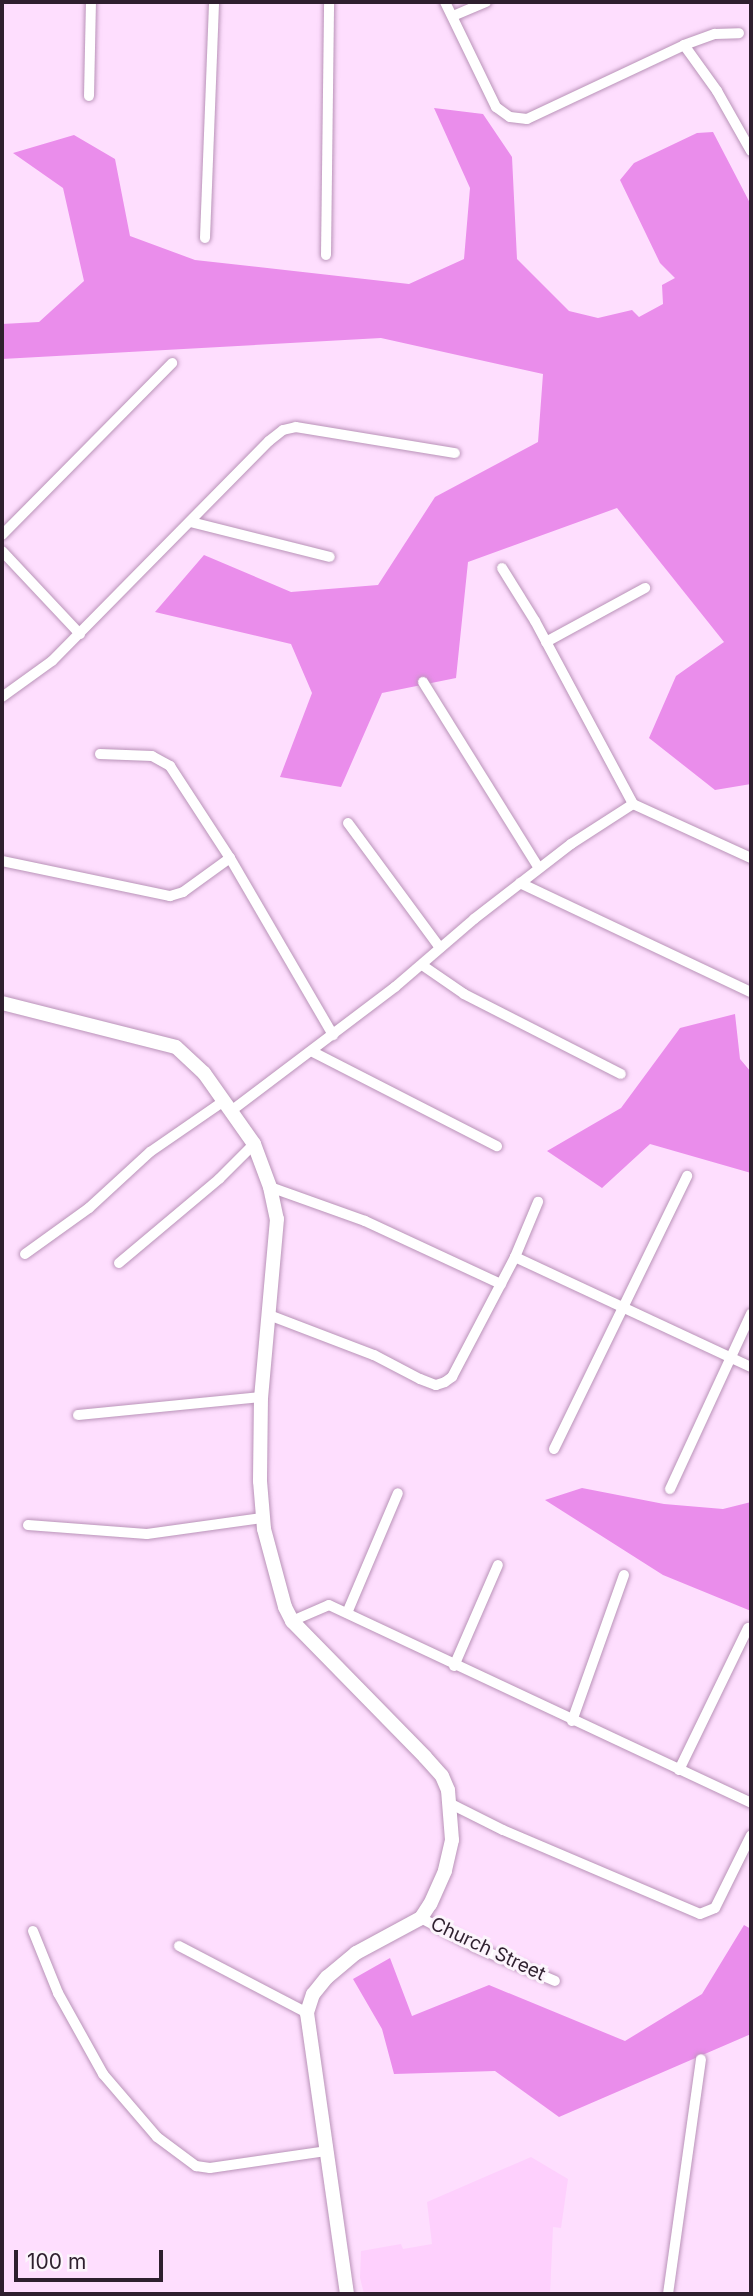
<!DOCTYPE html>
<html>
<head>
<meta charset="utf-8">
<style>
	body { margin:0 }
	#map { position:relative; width:753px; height:2296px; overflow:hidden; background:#fedefe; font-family:Inter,sans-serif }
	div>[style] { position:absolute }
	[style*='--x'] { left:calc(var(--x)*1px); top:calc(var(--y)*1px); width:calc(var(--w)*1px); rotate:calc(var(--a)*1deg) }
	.built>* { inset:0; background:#fed0fd }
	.forest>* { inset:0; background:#ea8deb }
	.roads { filter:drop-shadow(0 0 2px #b993b8) drop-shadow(0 0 2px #b993b8) }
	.minor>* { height:10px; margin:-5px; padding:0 5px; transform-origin:5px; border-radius:5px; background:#fff }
	.tertiary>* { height:14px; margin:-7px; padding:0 7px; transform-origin:7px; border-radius:7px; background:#fff }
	span { translate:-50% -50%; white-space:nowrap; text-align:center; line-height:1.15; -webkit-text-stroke:6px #fcf4fc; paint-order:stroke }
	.street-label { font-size:19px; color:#2e1f2e }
	.frame { position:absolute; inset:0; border:4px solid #2e1f2e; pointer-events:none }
	.scale { position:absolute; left:14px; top:2250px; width:149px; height:32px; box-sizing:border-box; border:4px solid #2e1f2e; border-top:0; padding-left:9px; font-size:21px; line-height:24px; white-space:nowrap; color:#2e1f2e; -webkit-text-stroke:5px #fcf4fc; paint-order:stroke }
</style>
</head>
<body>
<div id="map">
	<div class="built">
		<i style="clip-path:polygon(531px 2157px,568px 2179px,561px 2228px,553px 2227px,550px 2294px,364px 2294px,360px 2278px,361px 2251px,401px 2244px,403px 2249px,432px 2244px,427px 2202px)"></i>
	</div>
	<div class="forest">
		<i style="clip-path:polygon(434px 108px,483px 114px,512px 157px,517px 259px,569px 311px,598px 318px,632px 310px,639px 317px,663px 304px,662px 285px,675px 278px,660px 263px,620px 180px,634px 163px,697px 133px,713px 132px,751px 205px,751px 784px,715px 790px,649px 738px,676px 676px,724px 642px,617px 508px,468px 562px,456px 678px,382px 693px,341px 787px,280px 777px,312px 693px,291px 644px,155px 612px,204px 555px,291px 592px,378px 585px,435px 497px,538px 442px,543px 374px,381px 338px,2px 359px,2px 324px,39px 322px,84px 281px,63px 188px,13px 153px,74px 135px,115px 159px,130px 236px,195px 260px,409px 284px,464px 259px,470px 188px)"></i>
		<i style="clip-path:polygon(735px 1014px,740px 1059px,751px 1072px,751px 1173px,650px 1144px,602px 1188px,547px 1151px,621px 1108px,680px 1028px)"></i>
		<i style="clip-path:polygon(582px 1488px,664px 1504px,723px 1509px,751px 1502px,751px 1611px,663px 1575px,545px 1500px)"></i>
		<i style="clip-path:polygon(744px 1925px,751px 1929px,751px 2034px,559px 2117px,495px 2071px,394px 2074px,382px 2029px,353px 1979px,390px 1958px,412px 2016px,489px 1985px,625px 2041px,702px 1994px)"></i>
	</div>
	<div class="roads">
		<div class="minor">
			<i style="--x:445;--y:2;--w:117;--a:64.1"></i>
			<i style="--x:496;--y:107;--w:17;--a:36"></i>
			<i style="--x:510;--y:117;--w:17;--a:7"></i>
			<i style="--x:527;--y:119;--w:174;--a:-25.2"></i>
			<i style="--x:684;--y:45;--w:33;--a:-20"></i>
			<i style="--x:715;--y:34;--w:24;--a:-2"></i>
			<i style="--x:453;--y:16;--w:36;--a:-23"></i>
			<i style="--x:684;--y:45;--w:57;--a:54.3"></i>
			<i style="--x:717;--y:91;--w:69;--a:60.5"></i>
			<i style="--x:89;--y:96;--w:94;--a:-88.8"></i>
			<i style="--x:205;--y:238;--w:236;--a:-87.8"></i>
			<i style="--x:326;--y:255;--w:253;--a:-89.3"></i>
			<i style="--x:191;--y:522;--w:143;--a:14.1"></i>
			<i style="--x:2;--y:535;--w:242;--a:-45.3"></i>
			<i style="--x:2;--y:551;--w:114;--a:46.8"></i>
			<i style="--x:502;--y:568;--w:62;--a:58.1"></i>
			<i style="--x:535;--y:621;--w:208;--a:61.8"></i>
			<i style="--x:546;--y:642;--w:113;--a:-28.6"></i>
			<i style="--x:423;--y:682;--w:219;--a:58.1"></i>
			<i style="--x:2;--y:697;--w:62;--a:-35.8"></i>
			<i style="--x:52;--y:661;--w:309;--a:-45.4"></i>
			<i style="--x:269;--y:441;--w:18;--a:-38"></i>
			<i style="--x:283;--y:430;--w:13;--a:-13"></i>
			<i style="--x:296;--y:427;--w:161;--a:9.3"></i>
			<i style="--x:100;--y:754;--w:52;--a:2.2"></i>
			<i style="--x:152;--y:756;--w:21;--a:29"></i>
			<i style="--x:170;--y:766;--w:110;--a:56.9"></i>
			<i style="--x:230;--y:858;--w:205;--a:59.8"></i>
			<i style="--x:348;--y:823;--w:155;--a:53.6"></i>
			<i style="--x:2;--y:861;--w:172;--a:11.8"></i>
			<i style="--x:170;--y:896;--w:14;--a:-17"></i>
			<i style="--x:183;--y:892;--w:58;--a:-35.9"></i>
			<i style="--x:520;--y:883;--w:255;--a:25.3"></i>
			<i style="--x:422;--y:965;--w:51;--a:34.6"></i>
			<i style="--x:464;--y:994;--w:176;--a:27"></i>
			<i style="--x:311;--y:1051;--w:209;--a:27.1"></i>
			<i style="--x:231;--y:1111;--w:206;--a:-37.1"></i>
			<i style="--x:395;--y:987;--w:104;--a:-40.7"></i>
			<i style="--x:474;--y:919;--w:123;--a:-37.7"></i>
			<i style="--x:571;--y:844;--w:74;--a:-32.8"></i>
			<i style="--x:633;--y:804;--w:130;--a:24.6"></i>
			<i style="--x:270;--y:1187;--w:101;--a:19.7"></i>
			<i style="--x:365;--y:1221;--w:150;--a:24.9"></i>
			<i style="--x:25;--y:1254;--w:79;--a:-35.7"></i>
			<i style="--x:89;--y:1208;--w:83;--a:-42.6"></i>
			<i style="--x:150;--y:1152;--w:90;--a:-34.6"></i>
			<i style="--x:515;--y:1257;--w:260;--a:25"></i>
			<i style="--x:119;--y:1263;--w:131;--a:-40"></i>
			<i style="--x:219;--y:1179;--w:49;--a:-45"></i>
			<i style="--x:269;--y:1315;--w:112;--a:20.9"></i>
			<i style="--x:374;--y:1355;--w:52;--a:27.6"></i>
			<i style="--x:420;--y:1379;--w:17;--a:21"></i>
			<i style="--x:436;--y:1385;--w:9;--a:-18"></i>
			<i style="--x:445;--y:1382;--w:9;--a:-36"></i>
			<i style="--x:452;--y:1377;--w:136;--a:-62.3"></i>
			<i style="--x:515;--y:1257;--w:60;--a:-67.3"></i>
			<i style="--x:78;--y:1415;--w:184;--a:-5.6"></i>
			<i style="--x:554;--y:1449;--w:304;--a:-64"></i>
			<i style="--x:670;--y:1489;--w:193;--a:-65.2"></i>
			<i style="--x:28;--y:1525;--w:119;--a:4.3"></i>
			<i style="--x:147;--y:1534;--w:116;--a:-7.9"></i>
			<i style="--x:347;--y:1613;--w:130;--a:-67"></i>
			<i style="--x:292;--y:1621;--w:40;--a:-23.4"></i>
			<i style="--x:329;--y:1605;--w:466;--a:25.1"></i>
			<i style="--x:454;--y:1666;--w:110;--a:-66.5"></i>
			<i style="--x:572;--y:1721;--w:155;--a:-70.4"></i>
			<i style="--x:679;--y:1770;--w:158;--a:-64.1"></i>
			<i style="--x:451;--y:1804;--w:58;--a:26.6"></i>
			<i style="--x:503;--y:1830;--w:214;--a:23.1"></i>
			<i style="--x:700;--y:1914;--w:16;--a:-22"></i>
			<i style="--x:715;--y:1908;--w:81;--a:-63.7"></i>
			<i style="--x:421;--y:1918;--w:59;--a:28.3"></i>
			<i style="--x:473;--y:1946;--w:89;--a:23.1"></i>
			<i style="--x:33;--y:1931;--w:67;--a:68"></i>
			<i style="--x:58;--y:1993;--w:93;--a:60.9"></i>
			<i style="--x:103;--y:2074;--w:83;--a:49.4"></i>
			<i style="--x:157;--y:2137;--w:49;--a:36.6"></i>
			<i style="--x:196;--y:2166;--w:14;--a:8"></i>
			<i style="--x:210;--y:2168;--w:117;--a:-8.3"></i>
			<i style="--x:179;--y:1946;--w:144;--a:27.6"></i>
			<i style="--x:668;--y:2294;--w:237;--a:-82"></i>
		</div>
		<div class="tertiary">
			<i style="--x:2;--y:1003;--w:179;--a:14.2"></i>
			<i style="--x:176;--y:1047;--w:38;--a:43"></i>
			<i style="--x:204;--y:1073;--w:87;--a:54.8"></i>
			<i style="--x:254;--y:1144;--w:46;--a:69.6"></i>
			<i style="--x:270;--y:1187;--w:33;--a:78"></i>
			<i style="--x:277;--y:1219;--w:179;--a:95.1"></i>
			<i style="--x:261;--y:1397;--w:84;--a:90.7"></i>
			<i style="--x:260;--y:1481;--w:48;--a:85.2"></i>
			<i style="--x:264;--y:1529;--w:81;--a:74.9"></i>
			<i style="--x:285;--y:1607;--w:16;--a:63"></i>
			<i style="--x:292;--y:1621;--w:190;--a:45.6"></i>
			<i style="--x:425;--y:1757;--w:25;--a:48"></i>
			<i style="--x:442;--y:1776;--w:15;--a:67"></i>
			<i style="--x:448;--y:1790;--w:50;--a:85.4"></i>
			<i style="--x:452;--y:1840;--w:32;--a:103"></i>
			<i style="--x:445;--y:1871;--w:36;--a:114"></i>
			<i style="--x:430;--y:1904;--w:17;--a:123"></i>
			<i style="--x:421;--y:1918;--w:74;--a:151.7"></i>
			<i style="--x:356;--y:1953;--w:38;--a:140"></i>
			<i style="--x:327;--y:1977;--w:22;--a:129"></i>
			<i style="--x:313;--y:1994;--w:20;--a:108"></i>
			<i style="--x:307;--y:2013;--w:284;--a:81.9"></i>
		</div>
	</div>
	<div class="street-label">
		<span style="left:488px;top:1949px;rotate:25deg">Church Street</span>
	</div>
	<div class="frame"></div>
	<div class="scale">100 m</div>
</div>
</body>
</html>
